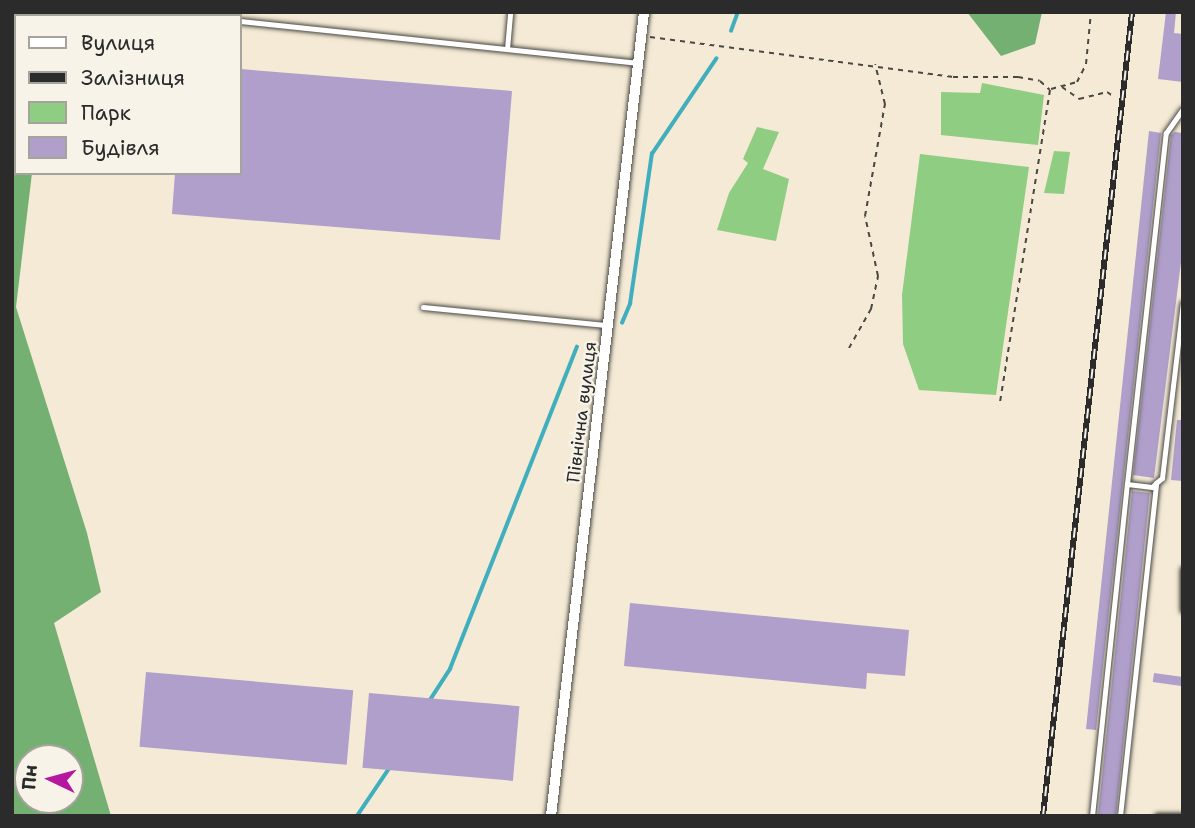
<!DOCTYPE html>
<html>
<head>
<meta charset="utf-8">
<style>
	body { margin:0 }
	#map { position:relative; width:1195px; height:828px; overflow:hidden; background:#f4ead5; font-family:"Shantell Sans",sans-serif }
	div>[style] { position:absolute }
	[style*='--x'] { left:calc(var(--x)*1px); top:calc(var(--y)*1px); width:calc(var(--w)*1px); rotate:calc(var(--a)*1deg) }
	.green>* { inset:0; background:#8fcd83 }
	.forest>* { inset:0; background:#73b071 }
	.stream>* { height:3.5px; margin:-1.75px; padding:0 1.75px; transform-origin:1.75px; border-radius:1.75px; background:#40afbd }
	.building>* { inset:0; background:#af9fca; transform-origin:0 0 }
	.path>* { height:2px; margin-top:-1px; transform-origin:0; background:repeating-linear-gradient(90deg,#494844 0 5px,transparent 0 10px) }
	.roads { filter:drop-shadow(0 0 2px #494844) drop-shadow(0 0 2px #494844) }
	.lane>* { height:5px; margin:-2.5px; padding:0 2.5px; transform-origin:2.5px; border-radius:2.5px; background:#fff }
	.street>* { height:10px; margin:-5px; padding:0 5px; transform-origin:5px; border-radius:5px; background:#fff }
	.rail>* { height:6px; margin-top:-3px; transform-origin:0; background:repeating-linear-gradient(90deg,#f7f3e8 0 10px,#2b2b2b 0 20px); box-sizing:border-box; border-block:2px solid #2b2b2b }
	span { translate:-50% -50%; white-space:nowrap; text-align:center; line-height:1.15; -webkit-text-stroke:5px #f7f3e8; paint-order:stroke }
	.street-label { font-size:18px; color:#2b2b2b }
	.frame { position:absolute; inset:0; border:14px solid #2b2b2b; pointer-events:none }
	.legend { position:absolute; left:14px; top:14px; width:228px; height:161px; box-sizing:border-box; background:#f7f3e8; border:2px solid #a5a39c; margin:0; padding:9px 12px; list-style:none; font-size:21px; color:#2b2b2b }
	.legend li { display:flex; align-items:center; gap:14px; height:35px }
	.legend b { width:35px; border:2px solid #a5a39c }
	.north { position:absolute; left:14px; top:744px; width:70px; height:70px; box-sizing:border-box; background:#f7f3e8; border:2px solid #a5a39c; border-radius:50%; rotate:275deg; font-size:19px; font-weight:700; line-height:28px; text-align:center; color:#2b2b2b }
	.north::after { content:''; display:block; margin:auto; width:24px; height:32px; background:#b5179e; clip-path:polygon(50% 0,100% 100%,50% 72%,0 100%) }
</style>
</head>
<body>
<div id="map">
	<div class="green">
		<i style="clip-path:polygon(982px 83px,1044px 95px,1038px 145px,941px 135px,941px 92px,980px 93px)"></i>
		<i style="clip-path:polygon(757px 127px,779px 132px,763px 169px,789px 179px,776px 241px,717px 230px,729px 193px,748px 163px,743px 159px)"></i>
		<i style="clip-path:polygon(1054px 151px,1070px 152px,1064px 194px,1044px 193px)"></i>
		<i style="clip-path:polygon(920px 154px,1029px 167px,996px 395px,919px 390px,903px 344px,902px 295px)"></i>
	</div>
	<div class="forest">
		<i style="clip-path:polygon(evenodd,12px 12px,59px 12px,16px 16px,16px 173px,32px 173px,16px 307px,87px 533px,101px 592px,54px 623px,111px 816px,12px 816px,12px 12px,28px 758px,70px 758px,70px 800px,28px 800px,28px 758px)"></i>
		<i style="clip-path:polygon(967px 12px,1042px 12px,1035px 44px,1001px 56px)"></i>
	</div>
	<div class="stream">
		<i style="--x:731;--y:31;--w:20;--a:-70"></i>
		<i style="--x:622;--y:323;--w:21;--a:-67"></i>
		<i style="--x:630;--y:304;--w:152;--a:-81.7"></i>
		<i style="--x:652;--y:154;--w:115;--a:-56"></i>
		<i style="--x:430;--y:700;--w:37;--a:-57"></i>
		<i style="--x:450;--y:669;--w:346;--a:-68.5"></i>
		<i style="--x:357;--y:816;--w:59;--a:-56"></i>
	</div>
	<div class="building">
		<i style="clip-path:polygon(1166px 12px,1176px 12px,1174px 33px,1183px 34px,1183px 82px,1158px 79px)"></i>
		<i style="clip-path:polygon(240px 69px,512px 91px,500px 240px,172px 214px,175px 173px,240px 173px)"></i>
		<i style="clip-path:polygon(1149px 131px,1161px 133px,1096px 730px,1086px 729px)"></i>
		<i style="clip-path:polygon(1175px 132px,1183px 133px,1183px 246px,1154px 478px,1133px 475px,1171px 135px)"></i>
		<i style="clip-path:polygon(1177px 420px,1183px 420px,1183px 481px,1171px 480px)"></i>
		<i style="left:1132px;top:491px;width:18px;height:327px;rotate:6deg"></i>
		<i style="clip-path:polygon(630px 603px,909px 630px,905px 676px,867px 673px,866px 689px,624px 666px)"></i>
		<i style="left:146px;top:672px;width:208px;height:75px;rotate:5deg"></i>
		<i style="left:1154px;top:673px;width:29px;height:9px;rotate:8deg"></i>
		<i style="left:369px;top:693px;width:151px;height:75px;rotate:5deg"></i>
	</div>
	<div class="path">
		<i style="--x:650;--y:37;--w:306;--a:7.5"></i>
		<i style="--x:953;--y:77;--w:65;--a:0"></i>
		<i style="--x:1018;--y:77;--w:22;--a:10"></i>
		<i style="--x:1040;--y:81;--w:13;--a:42"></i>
		<i style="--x:1050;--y:90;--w:316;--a:99.1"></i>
		<i style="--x:1062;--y:87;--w:21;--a:35"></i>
		<i style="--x:1079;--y:99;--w:29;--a:-14"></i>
		<i style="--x:1107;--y:92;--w:7;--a:34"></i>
		<i style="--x:1051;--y:89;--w:27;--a:-15"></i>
		<i style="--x:1077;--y:82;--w:20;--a:-63"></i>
		<i style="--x:1086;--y:64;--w:52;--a:-84.5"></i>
		<i style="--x:849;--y:348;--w:45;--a:-60.6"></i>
		<i style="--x:871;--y:309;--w:34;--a:-78"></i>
		<i style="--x:878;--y:276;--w:61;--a:-102.2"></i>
		<i style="--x:865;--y:216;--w:114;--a:-79.9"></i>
		<i style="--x:885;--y:104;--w:41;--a:-104"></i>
	</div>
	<div class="roads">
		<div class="lane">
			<i style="--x:160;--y:12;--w:33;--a:7"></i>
			<i style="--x:240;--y:21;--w:401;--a:6"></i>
			<i style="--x:507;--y:49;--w:37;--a:-85"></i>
			<i style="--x:423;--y:307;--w:186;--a:5.6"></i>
			<i style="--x:1127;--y:484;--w:353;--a:-83.7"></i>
			<i style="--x:1166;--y:133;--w:29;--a:-55"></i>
			<i style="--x:1183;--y:569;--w:41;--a:90"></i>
			<i style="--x:1092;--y:816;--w:334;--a:-84"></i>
			<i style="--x:1127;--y:484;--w:25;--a:7"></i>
			<i style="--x:1152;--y:487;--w:6;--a:-45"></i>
			<i style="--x:1120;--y:816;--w:335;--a:-83.8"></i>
			<i style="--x:1156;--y:483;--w:8;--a:-40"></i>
			<i style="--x:1162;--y:478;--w:176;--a:-83.2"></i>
			<i style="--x:1157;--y:816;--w:26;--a:0"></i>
		</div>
		<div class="street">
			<i style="--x:551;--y:816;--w:809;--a:-83.4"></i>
		</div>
	</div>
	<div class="rail">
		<i style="--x:1043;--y:816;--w:809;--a:-83.68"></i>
	</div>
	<div class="street-label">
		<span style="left:582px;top:412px;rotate:-83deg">Північна вулиця</span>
	</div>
	<div class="frame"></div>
	<ul class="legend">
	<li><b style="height:9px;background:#fff"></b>Вулиця</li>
	<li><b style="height:9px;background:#2b2b2b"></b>Залізниця</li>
	<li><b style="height:19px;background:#8fcd83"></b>Парк</li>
	<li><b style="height:19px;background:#af9fca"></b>Будівля</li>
	</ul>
	<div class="north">Пн</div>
</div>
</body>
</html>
